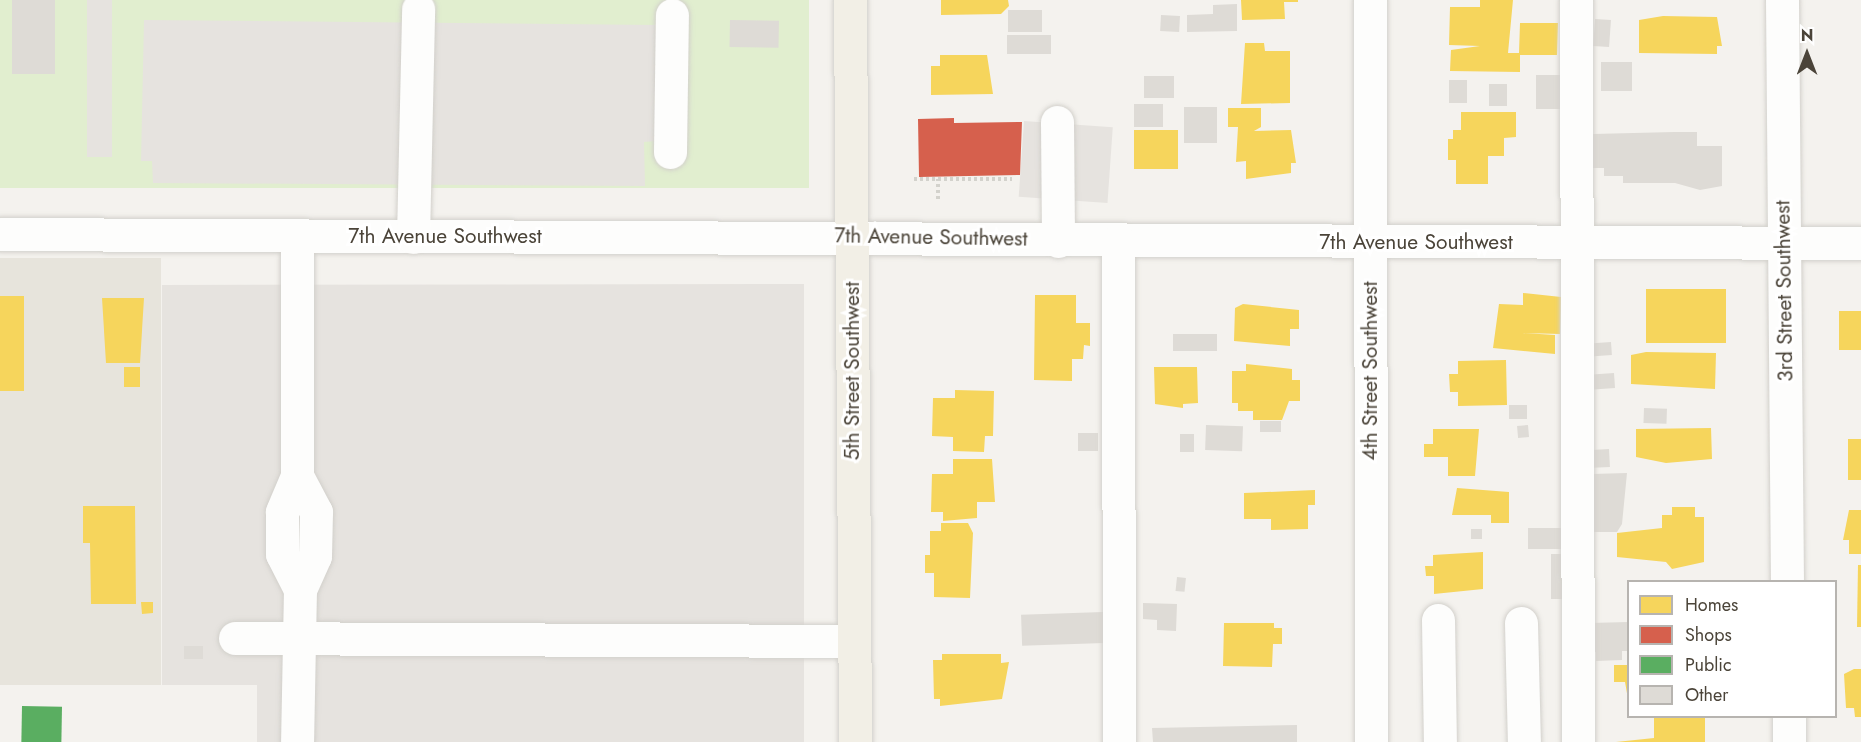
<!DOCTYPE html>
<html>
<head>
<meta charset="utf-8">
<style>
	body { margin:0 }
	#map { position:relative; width:1861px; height:742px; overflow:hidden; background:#f4f2ee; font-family:Jost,sans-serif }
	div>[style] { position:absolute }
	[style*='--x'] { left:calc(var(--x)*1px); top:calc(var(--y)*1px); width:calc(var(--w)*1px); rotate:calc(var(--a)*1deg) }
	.residential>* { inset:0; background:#e7e4dc; transform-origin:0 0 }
	.green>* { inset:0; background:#e1eecf; transform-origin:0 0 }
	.parking>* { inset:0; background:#e6e3df; transform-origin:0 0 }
	.homes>* { inset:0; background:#f6d55c; transform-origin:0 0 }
	.shops>* { inset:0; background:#d6604d }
	.public>* { inset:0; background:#5aae61; transform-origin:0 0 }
	.building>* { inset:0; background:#dedbd6; transform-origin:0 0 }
	.path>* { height:4px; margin-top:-2px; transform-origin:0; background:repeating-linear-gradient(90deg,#d3d2cc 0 3px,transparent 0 6px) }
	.roads { filter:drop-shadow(0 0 2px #d2d0cb) drop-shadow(0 0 2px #d2d0cb) }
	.minor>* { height:33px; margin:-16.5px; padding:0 16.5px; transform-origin:16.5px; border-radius:16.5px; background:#fdfdfc }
	.major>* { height:33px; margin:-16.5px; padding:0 16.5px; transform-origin:16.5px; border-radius:16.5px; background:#f2efe6 }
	span { translate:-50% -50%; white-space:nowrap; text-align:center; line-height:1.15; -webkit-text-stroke:6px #fff; paint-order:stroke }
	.street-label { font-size:21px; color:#4b4439 }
	.legend { position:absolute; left:1627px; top:580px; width:210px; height:138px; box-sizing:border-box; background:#fff; border:2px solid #b7b4b0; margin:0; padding:8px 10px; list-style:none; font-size:18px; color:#4b4439 }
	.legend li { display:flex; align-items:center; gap:12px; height:30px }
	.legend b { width:30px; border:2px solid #b7b4b0 }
	.north { position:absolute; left:1777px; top:24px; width:60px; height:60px; -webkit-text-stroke:4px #fff; paint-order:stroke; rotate:0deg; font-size:16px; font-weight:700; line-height:24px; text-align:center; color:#4b4439 }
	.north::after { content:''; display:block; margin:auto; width:21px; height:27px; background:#4b4439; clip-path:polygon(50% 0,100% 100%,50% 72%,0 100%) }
</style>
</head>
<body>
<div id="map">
	<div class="residential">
		<i style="left:0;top:258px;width:161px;height:427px"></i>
	</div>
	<div class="green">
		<i style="left:0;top:0;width:809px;height:188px"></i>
	</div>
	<div class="parking">
		<i style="left:87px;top:0;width:25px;height:157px"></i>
		<i style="clip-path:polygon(144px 20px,657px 25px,656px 141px,644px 142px,645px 186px,153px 183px,152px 161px,141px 161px)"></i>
		<i style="left:1024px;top:121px;width:89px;height:76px;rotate:4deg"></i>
		<i style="clip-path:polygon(804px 284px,804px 742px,257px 742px,257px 685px,162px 685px,162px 285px)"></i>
	</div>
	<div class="homes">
		<i style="clip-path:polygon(941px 0,1008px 0,1009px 6px,1001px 14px,941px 15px)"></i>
		<i style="clip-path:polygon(1241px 0,1298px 0,1298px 2px,1284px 2px,1285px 19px,1242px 20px)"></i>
		<i style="clip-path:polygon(1480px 0,1513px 0,1508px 53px,1519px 53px,1520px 23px,1558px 23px,1557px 55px,1520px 55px,1520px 72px,1450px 71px,1451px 50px,1480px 46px,1449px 45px,1450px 7px,1480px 7px)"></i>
		<i style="clip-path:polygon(1663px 16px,1717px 17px,1722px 46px,1717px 46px,1717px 54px,1639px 53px,1639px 20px)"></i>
		<i style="clip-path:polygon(1245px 43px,1264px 43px,1265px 51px,1290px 51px,1290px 103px,1241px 104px)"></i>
		<i style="clip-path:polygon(940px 55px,987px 55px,993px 94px,931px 95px,931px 66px,940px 66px)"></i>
		<i style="clip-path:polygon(1228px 108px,1261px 108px,1261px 127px,1254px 131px,1291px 130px,1296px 163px,1291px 163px,1291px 173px,1246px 179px,1246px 161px,1236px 162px,1238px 127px,1228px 127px)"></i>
		<i style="clip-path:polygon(1461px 112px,1516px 112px,1516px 137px,1504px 138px,1504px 156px,1488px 156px,1488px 184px,1456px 184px,1456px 160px,1448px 160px,1448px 139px,1453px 139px,1453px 130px,1461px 130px)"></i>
		<i style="left:1134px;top:130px;width:44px;height:39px"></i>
		<i style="left:1646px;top:289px;width:80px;height:54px"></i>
		<i style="clip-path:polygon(1523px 293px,1561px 297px,1560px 334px,1522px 333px,1555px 335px,1555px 354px,1493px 348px,1499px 304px,1523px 305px)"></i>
		<i style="clip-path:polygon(1035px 295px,1076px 295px,1076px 323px,1090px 323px,1090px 346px,1084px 345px,1083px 359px,1072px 359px,1072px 381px,1034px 380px)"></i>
		<i style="left:0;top:296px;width:24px;height:95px"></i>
		<i style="clip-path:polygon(102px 298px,144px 298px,140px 363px,106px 363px)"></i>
		<i style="clip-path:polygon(1243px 304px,1299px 310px,1299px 329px,1290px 329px,1290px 346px,1234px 341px,1235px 308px)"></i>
		<i style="left:1861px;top:311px;width:39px;height:22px;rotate:90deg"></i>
		<i style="clip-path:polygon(1646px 352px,1716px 353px,1715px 389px,1631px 384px,1631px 355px)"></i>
		<i style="clip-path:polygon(1506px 360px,1507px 405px,1458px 406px,1458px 392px,1450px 392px,1449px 374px,1458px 374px,1458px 361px)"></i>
		<i style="clip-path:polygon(1246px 364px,1292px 369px,1292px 380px,1300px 380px,1300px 401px,1289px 401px,1282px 420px,1253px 420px,1253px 411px,1238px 411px,1238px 403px,1232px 403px,1232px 371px,1246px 371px)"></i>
		<i style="left:124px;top:367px;width:16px;height:20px"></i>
		<i style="clip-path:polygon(1154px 367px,1197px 367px,1198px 403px,1183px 404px,1183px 408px,1155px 404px)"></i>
		<i style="clip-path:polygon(955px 390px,994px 391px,993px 436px,985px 436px,984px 452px,953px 451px,953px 437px,932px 436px,933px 398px,955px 398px)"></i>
		<i style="clip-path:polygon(1711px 428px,1712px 459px,1666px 463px,1636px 457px,1636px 429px)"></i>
		<i style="clip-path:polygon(1433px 429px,1479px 429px,1475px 476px,1448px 476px,1448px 457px,1424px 457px,1424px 444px,1433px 444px)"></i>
		<i style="left:1848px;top:439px;width:13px;height:41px"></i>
		<i style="clip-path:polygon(953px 459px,992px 459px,995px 502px,977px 502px,977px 518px,943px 521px,943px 512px,931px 512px,932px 474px,953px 474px)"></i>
		<i style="clip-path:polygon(1457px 488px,1509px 492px,1509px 523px,1491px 523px,1491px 515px,1452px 515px)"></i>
		<i style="clip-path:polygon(1315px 490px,1315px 505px,1308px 505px,1308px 529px,1271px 530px,1271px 519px,1244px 519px,1244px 493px)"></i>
		<i style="clip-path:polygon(83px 506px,135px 506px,136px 604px,91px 604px,90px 543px,83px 543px)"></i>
		<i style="clip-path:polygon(1672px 507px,1695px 507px,1695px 517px,1704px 517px,1704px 562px,1672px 569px,1666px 562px,1617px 557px,1617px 533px,1662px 528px,1662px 515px,1672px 515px)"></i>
		<i style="clip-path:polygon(1849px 510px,1861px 510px,1861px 554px,1849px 554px,1849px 540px,1843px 540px)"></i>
		<i style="clip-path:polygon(941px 523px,968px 523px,973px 533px,970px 598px,934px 597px,934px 573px,925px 573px,925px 555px,930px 555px,930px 531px,941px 531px)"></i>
		<i style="clip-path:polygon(1483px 552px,1483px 589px,1434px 594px,1434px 576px,1426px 576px,1425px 566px,1433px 566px,1433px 555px)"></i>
		<i style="clip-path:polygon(1858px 565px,1861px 565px,1861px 627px,1857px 627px)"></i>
		<i style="clip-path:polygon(141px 602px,153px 602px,153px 613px,142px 614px)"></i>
		<i style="clip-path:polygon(1224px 623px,1274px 623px,1274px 628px,1282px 628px,1282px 644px,1273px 644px,1272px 667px,1223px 666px)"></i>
		<i style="clip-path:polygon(942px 654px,1001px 654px,1001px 663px,1009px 662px,1002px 699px,940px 706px,940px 699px,934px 699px,933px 660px,942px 660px)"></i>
		<i style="clip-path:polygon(1614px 665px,1628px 665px,1628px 699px,1625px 682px,1614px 682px)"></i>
		<i style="clip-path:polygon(1854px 669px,1861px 669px,1861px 717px,1855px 717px,1854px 708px,1846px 708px,1844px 674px)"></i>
		<i style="clip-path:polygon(1654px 716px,1705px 716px,1705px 742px,1616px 742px,1654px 738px)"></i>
	</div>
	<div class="shops">
		<i style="clip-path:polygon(954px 118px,954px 123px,1022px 122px,1020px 175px,919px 177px,918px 119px)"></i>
	</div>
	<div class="public">
		<i style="left:22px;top:706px;width:40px;height:36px;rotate:1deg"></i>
	</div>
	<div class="building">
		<i style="left:12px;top:0;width:43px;height:74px"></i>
		<i style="clip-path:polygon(1237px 4px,1237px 31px,1187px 32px,1187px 15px,1213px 14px,1213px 5px)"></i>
		<i style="left:1008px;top:10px;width:34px;height:22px"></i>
		<i style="left:1161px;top:15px;width:19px;height:16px;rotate:3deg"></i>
		<i style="left:1595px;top:19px;width:16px;height:27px;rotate:4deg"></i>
		<i style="left:730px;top:20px;width:49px;height:27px;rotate:1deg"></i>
		<i style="left:1051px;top:35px;width:19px;height:44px;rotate:90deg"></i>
		<i style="left:1601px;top:62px;width:31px;height:29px"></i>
		<i style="left:1536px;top:75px;width:27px;height:34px"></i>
		<i style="left:1144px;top:76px;width:30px;height:22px"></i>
		<i style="left:1449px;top:80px;width:18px;height:23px"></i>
		<i style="left:1489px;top:84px;width:18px;height:22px"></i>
		<i style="left:1134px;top:104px;width:29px;height:23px"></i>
		<i style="left:1184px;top:107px;width:33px;height:36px"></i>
		<i style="clip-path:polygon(1674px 132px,1697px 132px,1697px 146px,1722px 146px,1722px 186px,1700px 190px,1675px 183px,1623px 183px,1623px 176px,1604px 176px,1604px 168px,1593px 168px,1593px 134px)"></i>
		<i style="left:1173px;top:334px;width:44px;height:17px"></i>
		<i style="left:1611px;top:342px;width:13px;height:18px;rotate:86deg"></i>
		<i style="left:1614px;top:373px;width:15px;height:25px;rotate:86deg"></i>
		<i style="left:1509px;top:405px;width:18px;height:14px"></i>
		<i style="left:1644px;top:408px;width:23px;height:15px;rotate:2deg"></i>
		<i style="left:1260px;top:421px;width:21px;height:11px"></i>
		<i style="left:1206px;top:425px;width:37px;height:25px;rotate:2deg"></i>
		<i style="left:1528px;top:425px;width:12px;height:11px;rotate:85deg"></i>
		<i style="left:1098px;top:433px;width:18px;height:20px;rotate:90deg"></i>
		<i style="left:1180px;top:434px;width:14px;height:18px"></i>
		<i style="left:1609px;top:449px;width:18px;height:17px;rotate:87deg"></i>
		<i style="clip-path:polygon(1627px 473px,1622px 524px,1617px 532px,1593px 532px,1592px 474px)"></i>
		<i style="left:1528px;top:528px;width:34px;height:21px"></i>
		<i style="left:1471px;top:529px;width:11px;height:10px"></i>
		<i style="left:1551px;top:554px;width:15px;height:45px"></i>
		<i style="left:1177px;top:577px;width:9px;height:14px;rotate:6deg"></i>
		<i style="clip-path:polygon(1143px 603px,1177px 604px,1176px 631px,1157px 630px,1157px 620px,1143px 619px)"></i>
		<i style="left:1103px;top:612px;width:31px;height:82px;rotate:88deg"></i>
		<i style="clip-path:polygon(1628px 622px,1628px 651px,1622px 651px,1622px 660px,1596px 661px,1596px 652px,1590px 653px,1590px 623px)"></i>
		<i style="left:184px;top:646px;width:19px;height:13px"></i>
		<i style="clip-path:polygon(1297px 725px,1297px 742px,1153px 742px,1152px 728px)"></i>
	</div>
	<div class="path">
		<i style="--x:914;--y:179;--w:24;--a:0"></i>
		<i style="--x:938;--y:199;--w:20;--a:-90"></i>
		<i style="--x:938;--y:179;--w:74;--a:0"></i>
	</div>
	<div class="roads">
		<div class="minor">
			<i style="--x:1370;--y:0;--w:742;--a:89.92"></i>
			<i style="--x:1576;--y:0;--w:742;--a:89.85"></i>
			<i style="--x:1782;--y:0;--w:582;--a:89.51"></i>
			<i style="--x:1057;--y:122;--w:119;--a:89.5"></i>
			<i style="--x:670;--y:152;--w:137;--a:-89.2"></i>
			<i style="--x:0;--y:234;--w:1861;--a:0.28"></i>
			<i style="--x:297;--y:236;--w:240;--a:90"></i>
			<i style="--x:297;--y:476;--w:39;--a:113"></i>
			<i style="--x:282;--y:512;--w:42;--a:90"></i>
			<i style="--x:282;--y:554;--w:39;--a:63"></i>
			<i style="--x:413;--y:237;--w:228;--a:-88.7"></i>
			<i style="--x:1118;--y:241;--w:501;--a:89.89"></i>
			<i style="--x:297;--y:476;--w:41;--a:62.2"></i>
			<i style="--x:316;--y:512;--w:44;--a:91.3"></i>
			<i style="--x:315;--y:556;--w:36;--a:114"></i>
			<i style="--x:300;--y:589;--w:153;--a:91.1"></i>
			<i style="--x:1438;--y:620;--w:122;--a:89.1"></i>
			<i style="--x:1521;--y:623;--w:119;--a:88.6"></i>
			<i style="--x:235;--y:638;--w:619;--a:0.28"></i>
			<i style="--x:1789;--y:716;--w:26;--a:90"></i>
		</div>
		<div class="major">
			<i style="--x:850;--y:0;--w:742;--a:89.61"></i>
		</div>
	</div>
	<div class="street-label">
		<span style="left:445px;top:236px">7th Avenue Southwest</span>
		<span style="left:931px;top:237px;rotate:1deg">7th Avenue Southwest</span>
		<span style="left:1416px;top:242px">7th Avenue Southwest</span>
		<span style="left:1784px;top:291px;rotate:-91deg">3rd Street Southwest</span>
		<span style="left:852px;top:371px;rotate:-90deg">5th Street Southwest</span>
		<span style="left:1370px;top:371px;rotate:-90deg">4th Street Southwest</span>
	</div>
	<ul class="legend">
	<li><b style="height:16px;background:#f6d55c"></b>Homes</li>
	<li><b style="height:16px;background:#d6604d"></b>Shops</li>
	<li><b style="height:16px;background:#5aae61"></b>Public</li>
	<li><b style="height:16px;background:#dedbd6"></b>Other</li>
	</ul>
	<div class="north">N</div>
</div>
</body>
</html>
